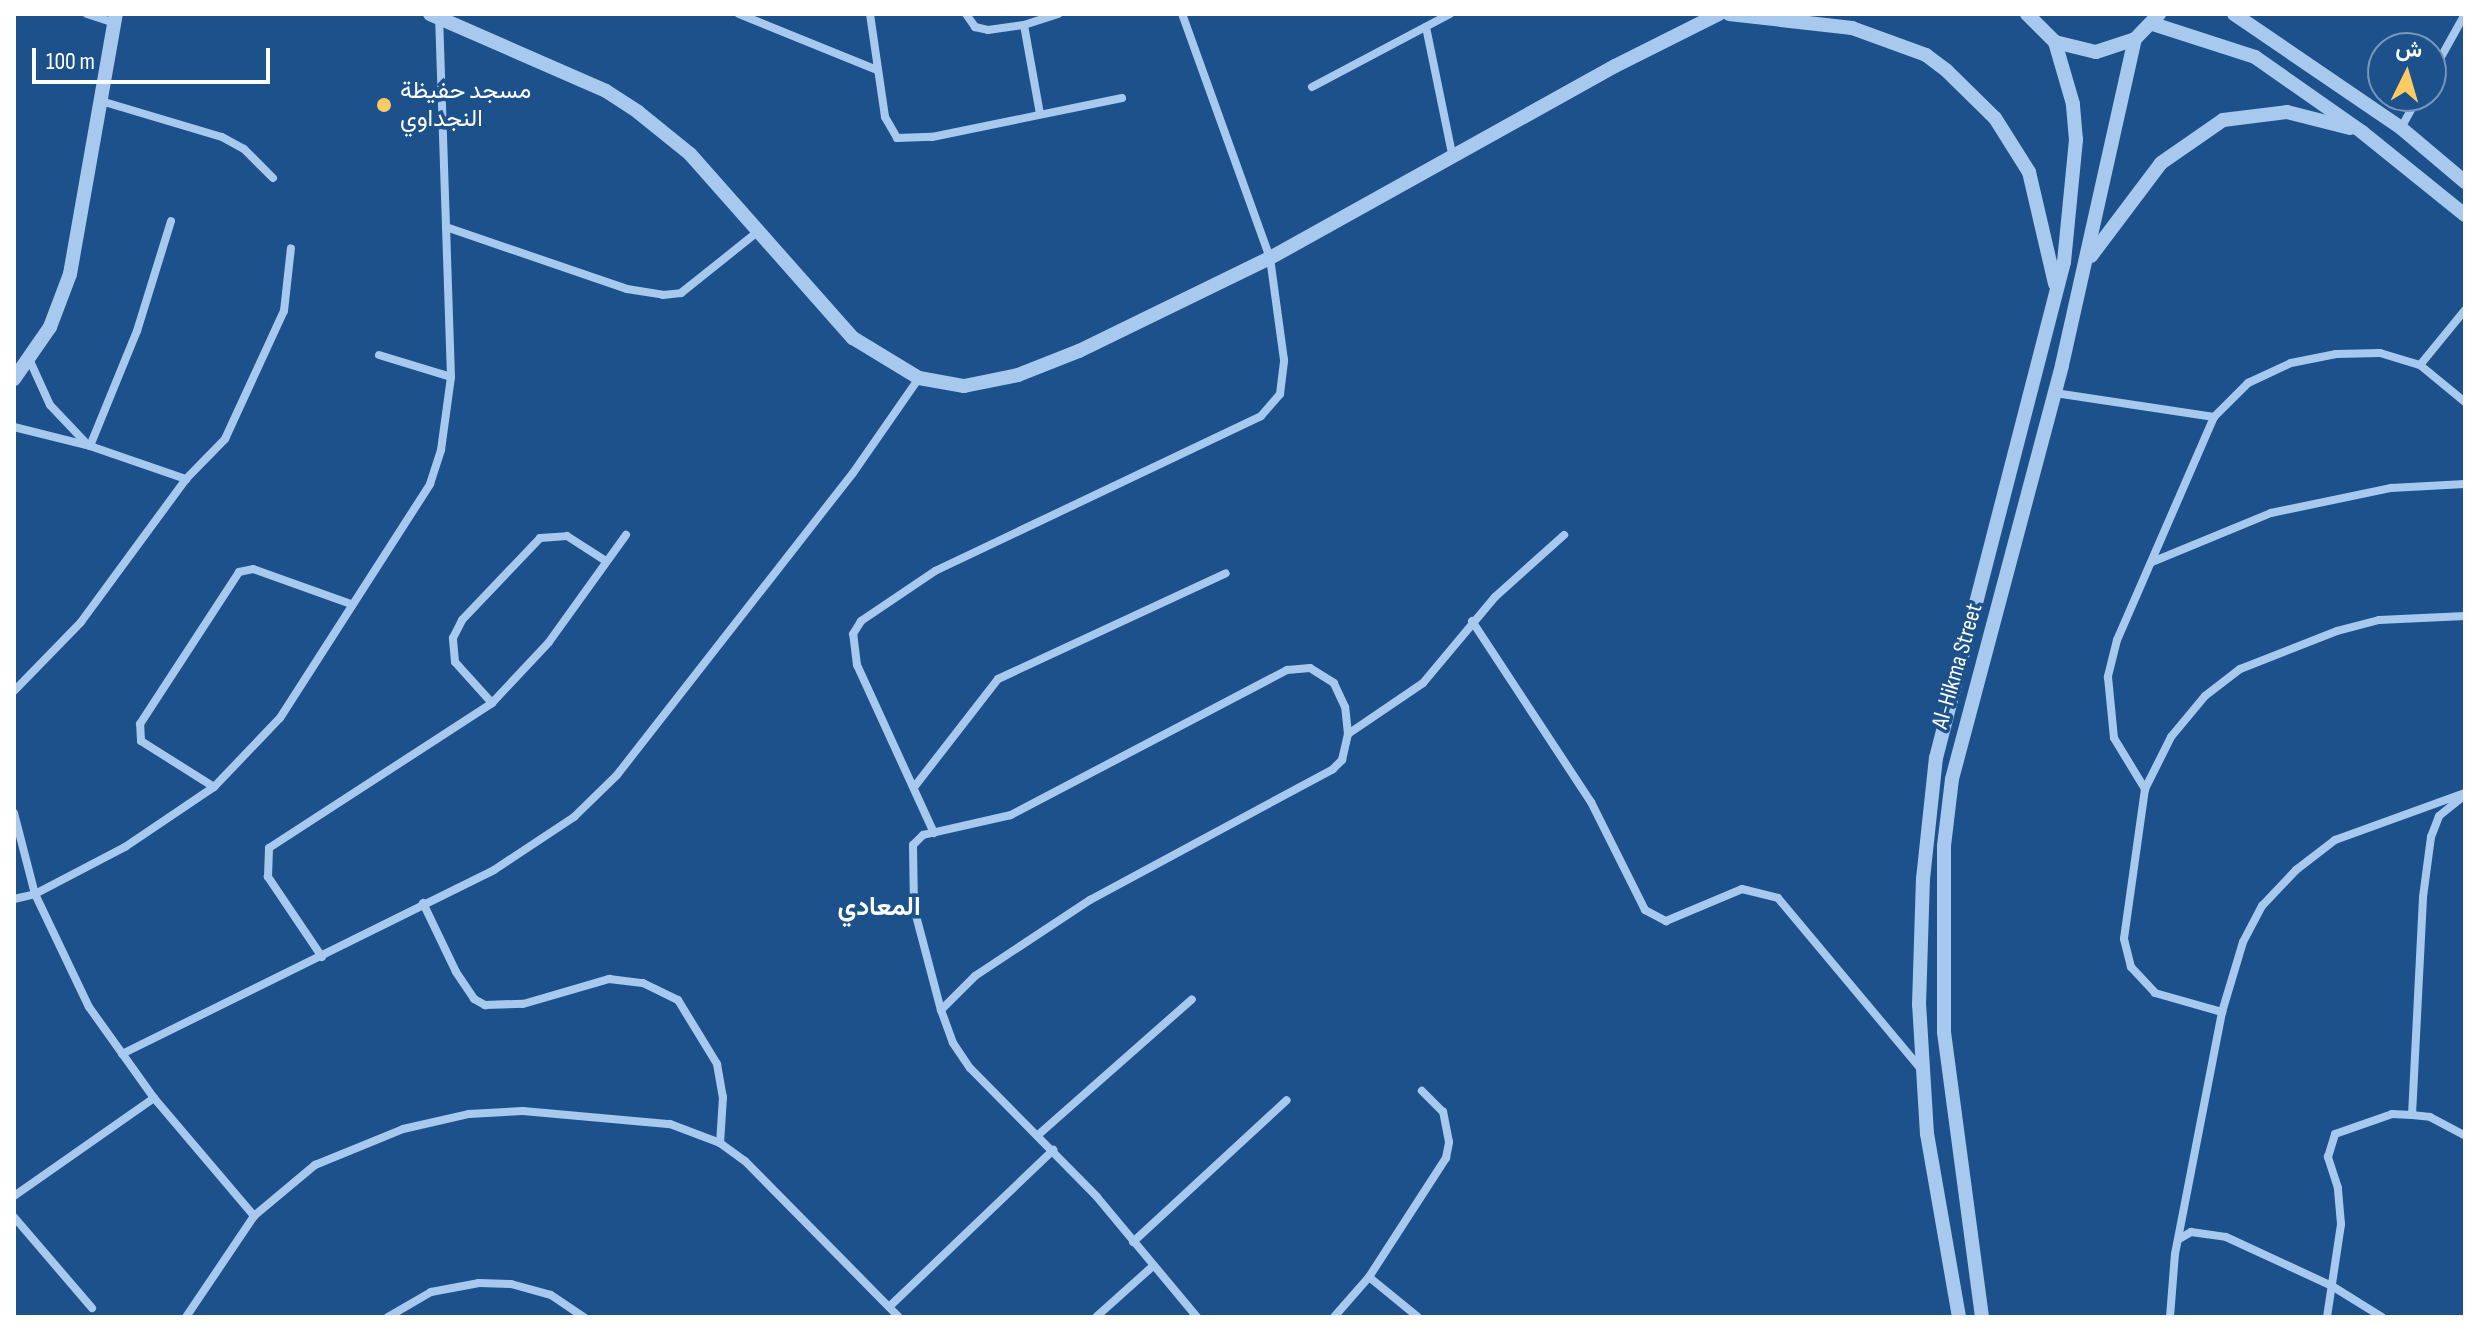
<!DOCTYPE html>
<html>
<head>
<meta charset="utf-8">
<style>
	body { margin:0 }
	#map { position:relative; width:2479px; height:1331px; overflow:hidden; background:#1c518b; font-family:"Sofia Sans Condensed",Vazirmatn,sans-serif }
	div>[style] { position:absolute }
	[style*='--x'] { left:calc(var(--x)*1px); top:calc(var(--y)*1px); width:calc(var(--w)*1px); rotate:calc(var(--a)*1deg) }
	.minor>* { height:8px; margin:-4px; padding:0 4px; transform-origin:4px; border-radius:4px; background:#a7c9ed }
	.tertiary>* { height:14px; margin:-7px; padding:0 7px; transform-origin:7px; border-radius:7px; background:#a7c9ed }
	.dots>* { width:22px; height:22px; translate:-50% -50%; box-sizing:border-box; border:4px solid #1c518b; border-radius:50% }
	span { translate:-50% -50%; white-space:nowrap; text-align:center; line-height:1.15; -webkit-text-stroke:7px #1c518b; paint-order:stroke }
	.poi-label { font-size:24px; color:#fff }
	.left { translate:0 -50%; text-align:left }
	.street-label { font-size:24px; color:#fff }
	.neighbourhood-label { font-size:26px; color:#fff; font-weight:700 }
	.frame { position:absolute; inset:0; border:16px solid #fff; pointer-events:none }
	.north { position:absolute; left:2367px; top:32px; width:80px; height:80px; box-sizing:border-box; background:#1c518b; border:2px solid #7797b9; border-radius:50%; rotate:5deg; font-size:22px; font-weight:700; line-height:32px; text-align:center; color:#fff }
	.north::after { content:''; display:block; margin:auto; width:28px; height:36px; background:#fdcb64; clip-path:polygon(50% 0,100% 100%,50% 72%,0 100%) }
	.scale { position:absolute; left:32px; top:48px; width:238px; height:36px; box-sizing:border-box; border:4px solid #fff; border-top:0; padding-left:10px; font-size:24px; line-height:28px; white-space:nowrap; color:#fff; -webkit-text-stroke:6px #1c518b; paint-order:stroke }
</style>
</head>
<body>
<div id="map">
	<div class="minor">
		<i style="--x:87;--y:14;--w:28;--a:18"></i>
		<i style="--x:739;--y:14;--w:149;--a:22.1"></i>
		<i style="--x:870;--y:14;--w:104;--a:81.7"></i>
		<i style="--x:885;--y:117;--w:24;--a:60"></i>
		<i style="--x:897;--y:138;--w:35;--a:-2"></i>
		<i style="--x:932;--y:137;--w:194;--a:-11.6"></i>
		<i style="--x:966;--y:14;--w:16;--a:55"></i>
		<i style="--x:975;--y:27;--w:13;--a:13"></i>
		<i style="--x:988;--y:30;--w:36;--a:-8"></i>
		<i style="--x:1426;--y:27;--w:134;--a:78.4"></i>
		<i style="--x:2431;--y:75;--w:70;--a:-60.9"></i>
		<i style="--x:1312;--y:87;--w:156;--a:-27.9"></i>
		<i style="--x:101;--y:101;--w:126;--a:16.6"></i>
		<i style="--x:222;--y:137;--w:25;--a:29"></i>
		<i style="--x:244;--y:149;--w:41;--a:45"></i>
		<i style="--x:1040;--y:114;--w:90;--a:-100.2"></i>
		<i style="--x:1024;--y:25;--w:36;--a:-18"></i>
		<i style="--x:2401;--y:128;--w:37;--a:-61"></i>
		<i style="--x:446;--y:227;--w:191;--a:18.9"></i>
		<i style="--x:627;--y:289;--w:36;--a:9"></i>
		<i style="--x:663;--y:295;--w:18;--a:-6"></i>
		<i style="--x:681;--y:293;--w:101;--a:-38.6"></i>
		<i style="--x:2465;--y:310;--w:71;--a:129.3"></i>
		<i style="--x:2420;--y:365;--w:58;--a:39.4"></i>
		<i style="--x:379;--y:355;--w:75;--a:17"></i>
		<i style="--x:30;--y:361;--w:48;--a:65.6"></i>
		<i style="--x:50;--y:405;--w:52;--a:46.5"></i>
		<i style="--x:2055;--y:393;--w:161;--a:8.6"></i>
		<i style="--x:2214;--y:417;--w:243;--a:113.5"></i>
		<i style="--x:2117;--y:640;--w:38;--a:104"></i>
		<i style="--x:2108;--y:677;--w:61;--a:84.4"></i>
		<i style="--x:2114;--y:738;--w:60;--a:58.7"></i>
		<i style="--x:2214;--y:417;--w:48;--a:-45"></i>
		<i style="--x:2248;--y:383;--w:47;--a:-24.9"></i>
		<i style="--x:2291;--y:363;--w:46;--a:-11.3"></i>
		<i style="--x:2336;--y:354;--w:44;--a:-1.3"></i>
		<i style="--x:2380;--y:353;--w:42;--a:16.7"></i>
		<i style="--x:14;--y:427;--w:78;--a:14"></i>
		<i style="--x:90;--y:446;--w:102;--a:19"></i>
		<i style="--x:90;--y:446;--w:124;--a:-67.8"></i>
		<i style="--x:137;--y:331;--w:115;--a:-72.8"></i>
		<i style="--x:2152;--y:562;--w:129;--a:-22.4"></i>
		<i style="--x:2271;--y:513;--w:123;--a:-11.8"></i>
		<i style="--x:2391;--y:488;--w:74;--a:-3.1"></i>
		<i style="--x:2465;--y:616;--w:86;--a:177.3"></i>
		<i style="--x:2379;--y:620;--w:43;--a:165.3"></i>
		<i style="--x:2337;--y:631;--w:104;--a:158.6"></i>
		<i style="--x:2240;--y:669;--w:44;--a:142.4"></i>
		<i style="--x:2205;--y:696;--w:53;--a:129.7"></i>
		<i style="--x:2171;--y:737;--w:58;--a:116.6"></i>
		<i style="--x:2145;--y:789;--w:151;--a:98"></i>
		<i style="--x:2124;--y:939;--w:29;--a:76"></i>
		<i style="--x:2131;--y:967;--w:35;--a:47"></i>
		<i style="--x:2155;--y:993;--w:70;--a:15.8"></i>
		<i style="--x:2222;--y:1012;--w:73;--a:-73.3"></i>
		<i style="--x:2243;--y:942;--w:41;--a:-62.2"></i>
		<i style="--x:2262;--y:906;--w:50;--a:-46.6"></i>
		<i style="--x:2296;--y:870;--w:49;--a:-37.6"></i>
		<i style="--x:2335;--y:840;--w:138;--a:-19.9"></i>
		<i style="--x:1472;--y:621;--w:217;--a:56.7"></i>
		<i style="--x:1591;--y:802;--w:121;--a:63.4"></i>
		<i style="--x:1645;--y:910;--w:24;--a:28"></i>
		<i style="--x:1666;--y:921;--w:82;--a:-22.8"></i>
		<i style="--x:1742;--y:889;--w:37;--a:14"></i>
		<i style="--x:1778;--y:898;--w:224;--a:50.1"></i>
		<i style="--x:14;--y:691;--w:96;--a:-45.8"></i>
		<i style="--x:81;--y:622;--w:177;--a:-53.7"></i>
		<i style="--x:186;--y:479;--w:56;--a:-45.7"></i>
		<i style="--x:225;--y:439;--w:141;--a:-65.3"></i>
		<i style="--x:284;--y:311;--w:63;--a:-83.7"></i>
		<i style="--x:492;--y:703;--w:55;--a:-132.1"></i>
		<i style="--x:455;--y:662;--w:24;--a:-95"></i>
		<i style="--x:453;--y:638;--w:20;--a:-63"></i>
		<i style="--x:462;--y:620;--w:113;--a:-46.4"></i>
		<i style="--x:540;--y:538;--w:27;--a:-4"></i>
		<i style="--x:567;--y:536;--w:46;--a:32.7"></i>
		<i style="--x:1348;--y:734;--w:91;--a:-34.2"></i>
		<i style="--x:1423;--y:683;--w:112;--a:-50.1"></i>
		<i style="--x:1495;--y:597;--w:93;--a:-41.9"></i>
		<i style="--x:915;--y:786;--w:135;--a:-52.2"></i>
		<i style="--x:998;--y:679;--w:251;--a:-24.9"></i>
		<i style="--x:214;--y:787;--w:86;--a:-147.8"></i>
		<i style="--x:141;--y:741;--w:17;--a:-93"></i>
		<i style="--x:140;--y:724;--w:181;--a:-56.9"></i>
		<i style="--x:239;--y:572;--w:14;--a:-12"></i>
		<i style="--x:253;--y:569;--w:104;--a:19.7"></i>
		<i style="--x:14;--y:813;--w:84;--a:75.5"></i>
		<i style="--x:35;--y:894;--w:125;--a:64.5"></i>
		<i style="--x:89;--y:1007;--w:112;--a:54.5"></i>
		<i style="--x:154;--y:1098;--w:155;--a:49.7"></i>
		<i style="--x:934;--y:833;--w:185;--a:-114.6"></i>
		<i style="--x:857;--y:665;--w:31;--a:-97"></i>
		<i style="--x:853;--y:634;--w:15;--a:-58"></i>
		<i style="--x:861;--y:621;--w:89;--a:-34"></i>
		<i style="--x:935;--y:571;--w:361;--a:-25.4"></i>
		<i style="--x:1261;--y:416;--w:29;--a:-49"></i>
		<i style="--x:1280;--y:394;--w:34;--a:-83"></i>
		<i style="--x:1284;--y:360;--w:103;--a:-97.8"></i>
		<i style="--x:1270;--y:258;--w:259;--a:-109.8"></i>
		<i style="--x:14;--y:899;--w:22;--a:-13"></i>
		<i style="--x:35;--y:894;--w:102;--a:-27.6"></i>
		<i style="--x:125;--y:847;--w:107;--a:-34"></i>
		<i style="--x:214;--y:787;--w:95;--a:-46.3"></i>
		<i style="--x:280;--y:718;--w:278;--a:-57.3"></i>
		<i style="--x:430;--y:484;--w:36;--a:-72"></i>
		<i style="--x:441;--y:450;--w:74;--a:-82.2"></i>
		<i style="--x:451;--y:377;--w:359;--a:-91.9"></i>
		<i style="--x:423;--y:903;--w:76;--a:64.4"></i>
		<i style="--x:456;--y:972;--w:32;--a:56"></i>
		<i style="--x:474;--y:999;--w:13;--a:29"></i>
		<i style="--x:485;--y:1005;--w:38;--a:-2"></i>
		<i style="--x:523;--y:1004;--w:90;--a:-16.2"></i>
		<i style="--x:609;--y:979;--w:34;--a:7"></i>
		<i style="--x:643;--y:983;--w:39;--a:26"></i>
		<i style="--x:678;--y:1000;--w:75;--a:58.6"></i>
		<i style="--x:717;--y:1064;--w:34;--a:80"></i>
		<i style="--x:723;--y:1097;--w:46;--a:93.7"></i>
		<i style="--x:322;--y:957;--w:97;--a:-124"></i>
		<i style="--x:268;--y:877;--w:29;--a:-88"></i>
		<i style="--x:269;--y:848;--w:266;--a:-33"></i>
		<i style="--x:492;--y:703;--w:83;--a:-46.9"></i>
		<i style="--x:549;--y:642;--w:132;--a:-54.3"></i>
		<i style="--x:941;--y:1010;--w:48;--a:-45"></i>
		<i style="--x:975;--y:976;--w:138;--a:-33.5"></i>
		<i style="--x:1090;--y:900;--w:276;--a:-28.3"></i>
		<i style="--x:1333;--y:769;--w:13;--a:-45"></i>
		<i style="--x:1342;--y:760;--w:27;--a:-77"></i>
		<i style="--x:1348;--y:734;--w:27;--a:-96"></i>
		<i style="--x:1345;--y:707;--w:26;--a:-115"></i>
		<i style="--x:1334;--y:683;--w:28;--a:-148"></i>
		<i style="--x:1310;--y:668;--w:23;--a:175"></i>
		<i style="--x:1287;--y:670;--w:312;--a:152.3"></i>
		<i style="--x:1011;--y:815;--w:90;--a:167.2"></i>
		<i style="--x:923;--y:835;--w:14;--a:135"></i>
		<i style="--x:913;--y:845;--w:63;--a:89.1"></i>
		<i style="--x:914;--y:908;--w:106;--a:75.2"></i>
		<i style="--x:941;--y:1010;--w:35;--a:70"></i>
		<i style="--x:953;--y:1043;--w:30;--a:56"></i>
		<i style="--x:970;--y:1068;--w:181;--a:45.4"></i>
		<i style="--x:1097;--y:1197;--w:156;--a:50.2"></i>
		<i style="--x:122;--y:1054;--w:415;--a:-26.3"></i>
		<i style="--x:494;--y:870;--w:96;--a:-33.5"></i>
		<i style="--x:574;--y:817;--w:60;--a:-44.3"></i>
		<i style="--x:617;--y:775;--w:383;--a:-52"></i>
		<i style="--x:853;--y:473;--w:116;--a:-55.2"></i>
		<i style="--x:2412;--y:1115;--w:218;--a:-87.1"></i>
		<i style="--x:2423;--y:897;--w:61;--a:-82.4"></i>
		<i style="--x:2431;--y:837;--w:22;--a:-69"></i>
		<i style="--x:2439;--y:816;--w:28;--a:-39"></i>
		<i style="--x:1038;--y:1135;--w:205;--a:-41.4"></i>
		<i style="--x:14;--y:1196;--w:171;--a:-35"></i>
		<i style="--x:14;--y:1217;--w:120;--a:49.4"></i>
		<i style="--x:2179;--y:1239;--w:14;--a:-30"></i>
		<i style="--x:2191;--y:1232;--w:35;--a:8"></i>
		<i style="--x:2226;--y:1237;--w:117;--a:24.8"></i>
		<i style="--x:2332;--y:1286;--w:59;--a:31.8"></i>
		<i style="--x:1133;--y:1242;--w:209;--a:-42.7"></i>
		<i style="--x:1369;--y:1277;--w:63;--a:39.2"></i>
		<i style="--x:890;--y:1306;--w:226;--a:-43.7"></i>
		<i style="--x:186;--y:1317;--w:122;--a:-56"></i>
		<i style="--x:254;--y:1216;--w:80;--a:-39.9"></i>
		<i style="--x:315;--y:1165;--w:95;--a:-22.2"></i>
		<i style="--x:403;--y:1129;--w:68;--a:-12.8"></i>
		<i style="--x:469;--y:1114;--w:54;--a:-3.2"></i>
		<i style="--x:523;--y:1111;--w:148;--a:5.1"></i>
		<i style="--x:670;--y:1124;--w:53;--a:20.8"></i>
		<i style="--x:720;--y:1143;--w:31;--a:36"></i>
		<i style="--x:745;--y:1161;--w:219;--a:45.4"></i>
		<i style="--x:388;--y:1317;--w:50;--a:-30.2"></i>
		<i style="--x:431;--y:1292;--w:49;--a:-10.6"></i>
		<i style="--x:479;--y:1283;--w:32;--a:2"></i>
		<i style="--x:511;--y:1284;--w:41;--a:15.4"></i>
		<i style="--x:551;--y:1295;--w:40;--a:34"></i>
		<i style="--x:1096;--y:1317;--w:76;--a:-41.8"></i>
		<i style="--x:1334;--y:1317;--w:53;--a:-48.8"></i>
		<i style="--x:1369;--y:1277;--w:142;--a:-57.1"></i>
		<i style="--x:1446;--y:1158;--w:16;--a:-79"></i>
		<i style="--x:1449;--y:1142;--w:31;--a:-101"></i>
		<i style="--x:1443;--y:1112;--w:30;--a:-135"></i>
		<i style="--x:2170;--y:1317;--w:63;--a:-85.5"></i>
		<i style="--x:2175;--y:1254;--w:247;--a:-79"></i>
		<i style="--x:2327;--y:1317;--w:94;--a:-81.4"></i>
		<i style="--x:2341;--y:1224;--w:36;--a:-95"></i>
		<i style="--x:2338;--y:1188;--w:33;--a:-108"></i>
		<i style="--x:2328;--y:1157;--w:24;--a:-73"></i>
		<i style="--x:2335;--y:1134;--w:60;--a:-19.3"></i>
		<i style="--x:2392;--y:1114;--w:20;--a:3"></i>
		<i style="--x:2412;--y:1115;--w:18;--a:6"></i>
		<i style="--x:2430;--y:1117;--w:40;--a:28"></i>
	</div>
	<div class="tertiary">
		<i style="--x:430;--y:14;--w:192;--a:23.6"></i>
		<i style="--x:606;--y:91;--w:38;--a:33"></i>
		<i style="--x:638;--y:112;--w:67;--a:38.9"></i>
		<i style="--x:690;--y:154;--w:246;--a:48.5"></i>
		<i style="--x:853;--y:338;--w:77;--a:31.2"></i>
		<i style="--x:919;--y:378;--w:46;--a:10.1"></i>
		<i style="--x:964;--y:386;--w:55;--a:-11.5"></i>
		<i style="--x:1018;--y:375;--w:66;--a:-21.5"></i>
		<i style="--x:1079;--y:351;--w:212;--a:-26"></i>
		<i style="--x:1270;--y:258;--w:395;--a:-29.1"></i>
		<i style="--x:1615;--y:66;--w:116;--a:-26.6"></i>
		<i style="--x:1729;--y:14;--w:124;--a:6.5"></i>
		<i style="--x:1852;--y:28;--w:79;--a:20"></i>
		<i style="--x:1926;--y:55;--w:26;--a:37"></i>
		<i style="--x:1947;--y:71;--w:67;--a:44.4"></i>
		<i style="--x:1995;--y:118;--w:64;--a:57.8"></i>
		<i style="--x:2029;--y:172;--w:115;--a:76.9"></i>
		<i style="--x:2027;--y:14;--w:40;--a:45"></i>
		<i style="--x:2055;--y:42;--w:42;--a:13.7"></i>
		<i style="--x:2096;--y:52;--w:41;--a:-18.4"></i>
		<i style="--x:2135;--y:39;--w:35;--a:-46"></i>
		<i style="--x:2234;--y:14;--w:202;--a:34.3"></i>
		<i style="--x:2401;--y:128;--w:84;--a:40.2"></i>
		<i style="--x:2153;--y:24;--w:107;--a:17.9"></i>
		<i style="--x:2255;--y:57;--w:131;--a:35"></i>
		<i style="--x:2362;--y:132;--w:132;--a:38.9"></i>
		<i style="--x:2091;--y:256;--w:116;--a:-53"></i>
		<i style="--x:2161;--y:163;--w:75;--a:-34.7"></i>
		<i style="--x:2223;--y:120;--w:64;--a:-7.1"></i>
		<i style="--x:2287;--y:112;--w:65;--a:14.3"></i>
		<i style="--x:14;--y:379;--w:63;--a:-55.3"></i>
		<i style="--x:50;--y:327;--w:57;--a:-69.3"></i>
		<i style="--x:70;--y:274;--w:264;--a:-80"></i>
		<i style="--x:1959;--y:1317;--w:186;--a:-99.9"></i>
		<i style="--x:1927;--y:1134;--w:129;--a:-93.5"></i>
		<i style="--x:1919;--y:1005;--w:126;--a:-88.2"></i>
		<i style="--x:1923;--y:879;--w:122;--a:-83.9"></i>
		<i style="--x:1936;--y:758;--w:512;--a:-75.53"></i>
		<i style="--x:2064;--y:262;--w:123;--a:-84.4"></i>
		<i style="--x:2076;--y:140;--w:36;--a:-95"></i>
		<i style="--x:2073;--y:104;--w:65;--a:-106.2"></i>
		<i style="--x:1982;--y:1317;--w:288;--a:-97.6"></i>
		<i style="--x:1944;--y:1032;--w:186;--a:-90"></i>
		<i style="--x:1944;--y:846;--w:67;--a:-83.2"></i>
		<i style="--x:1952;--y:779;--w:428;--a:-75.1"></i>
		<i style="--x:2062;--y:365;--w:334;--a:-77.4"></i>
	</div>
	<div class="dots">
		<i style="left:384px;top:105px;background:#fdcb64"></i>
	</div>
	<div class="poi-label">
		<span class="left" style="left:400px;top:105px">مسجد حفيظة<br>النجداوي</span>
	</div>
	<div class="street-label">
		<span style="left:1957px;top:666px;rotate:-74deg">Al-Hikma Street</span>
	</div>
	<div class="neighbourhood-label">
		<span style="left:879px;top:908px">المعادي</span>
	</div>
	<div class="frame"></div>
	<div class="north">ش</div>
	<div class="scale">100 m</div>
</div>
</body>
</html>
